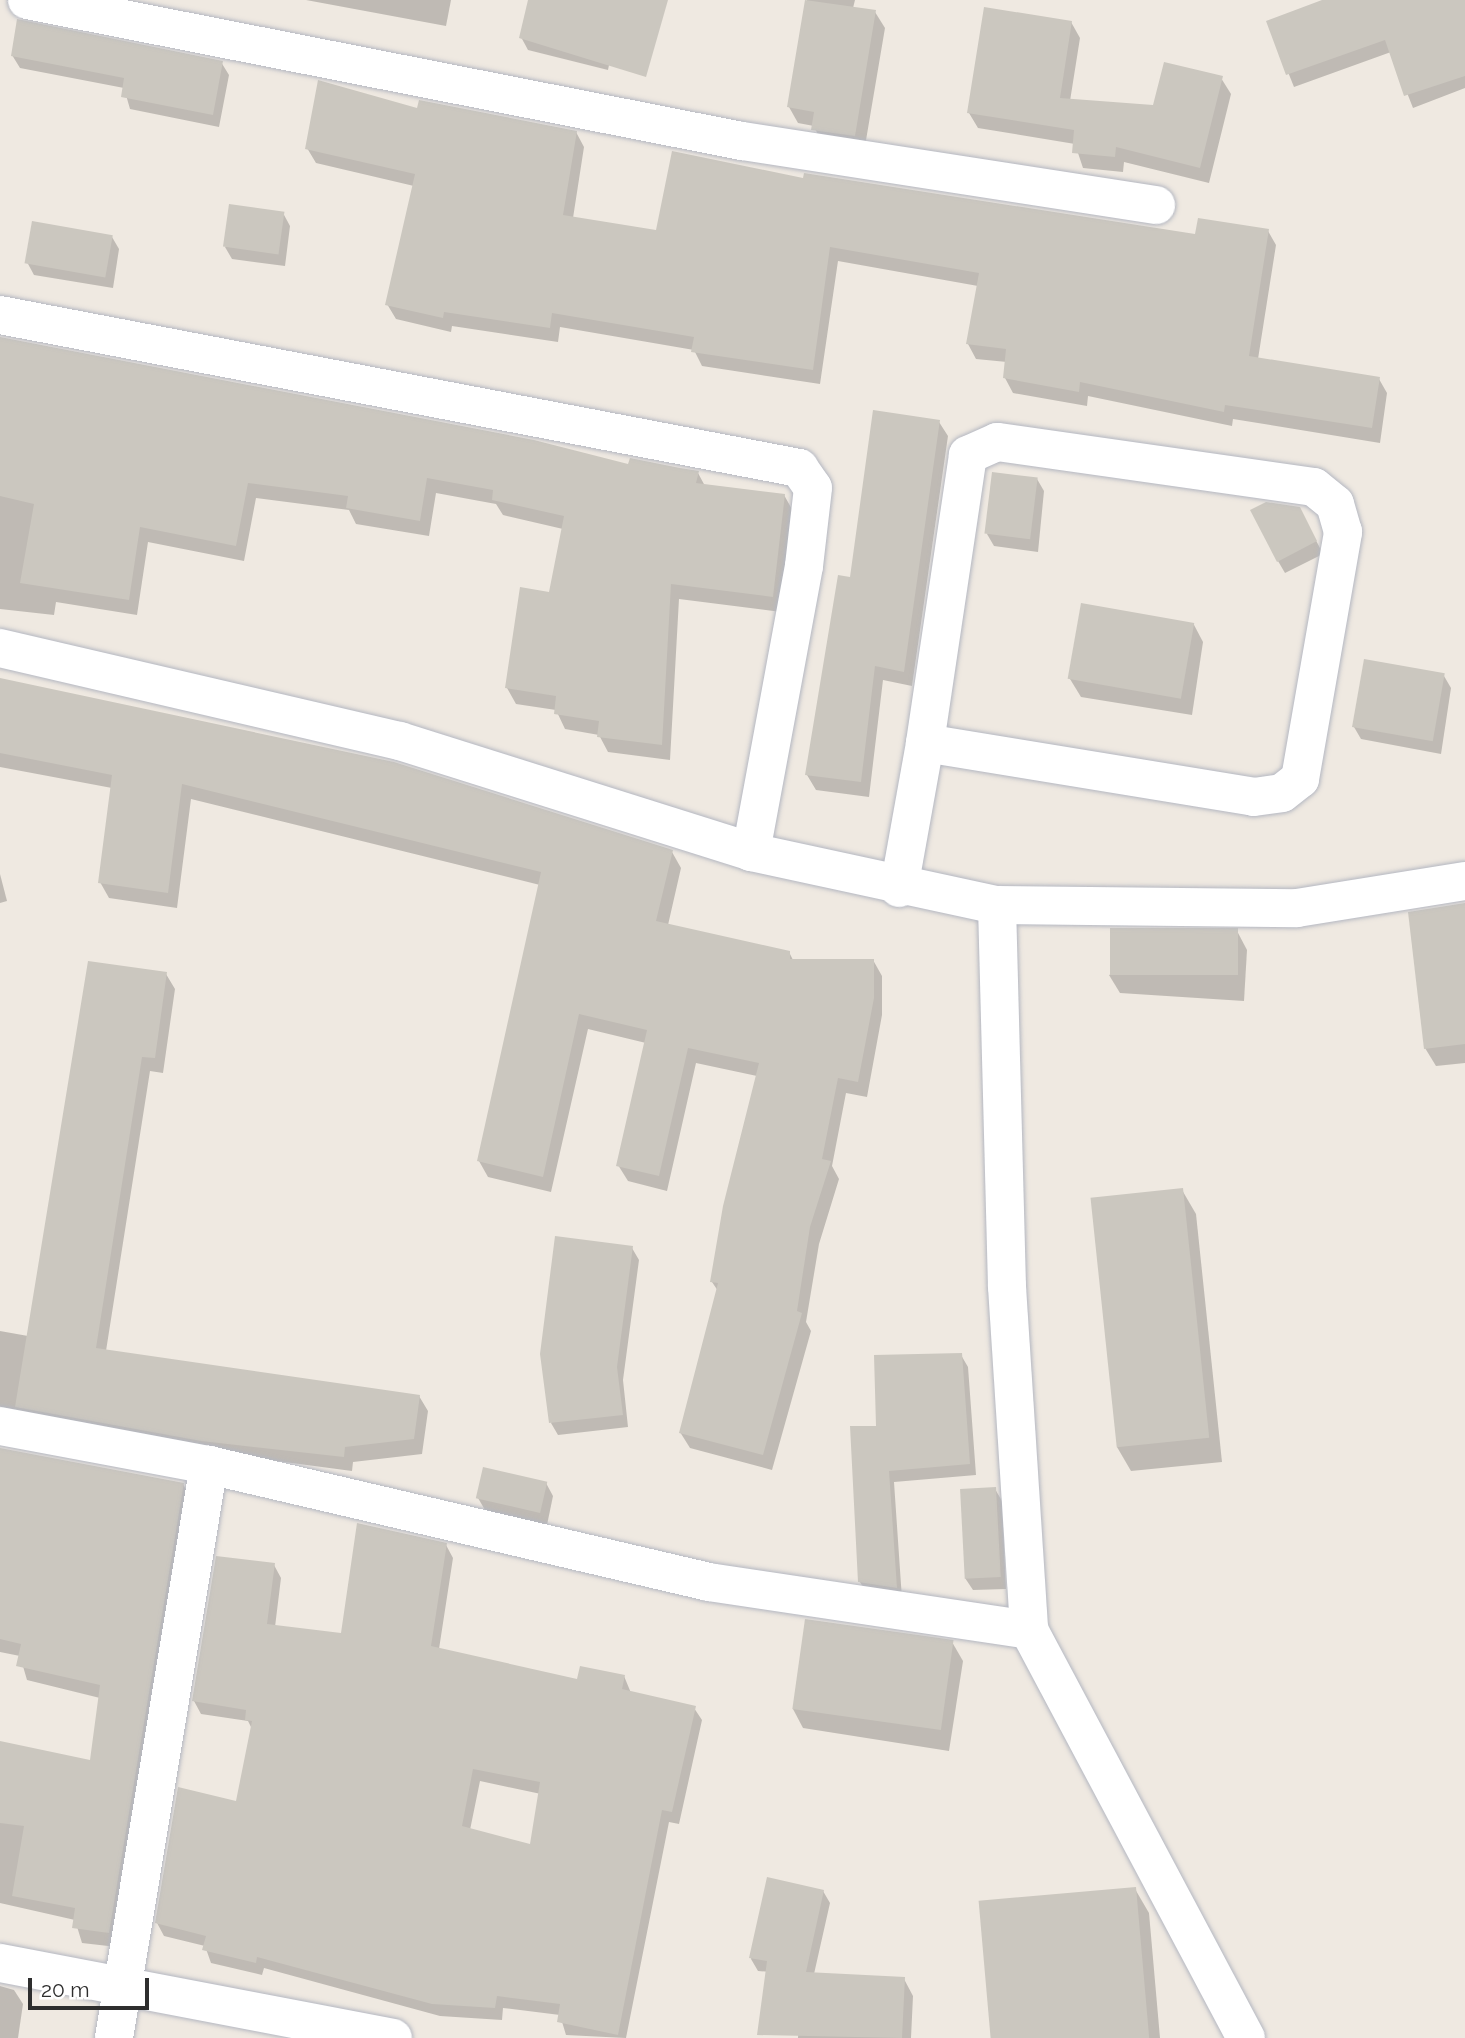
<!DOCTYPE html>
<html>
<head>
<meta charset="utf-8">
<style>
	body { margin:0 }
	#map { position:relative; width:1465px; height:2038px; overflow:hidden; background:#efe9e1; font-family:Raleway,sans-serif }
	div>[style] { position:absolute }
	[style*='--x'] { left:calc(var(--x)*1px); top:calc(var(--y)*1px); width:calc(var(--w)*1px); rotate:calc(var(--a)*1deg) }
	.shadow>* { inset:0; background:#0003 }
	.building>* { inset:0; background:#cbc7bf; transform-origin:0 0 }
	.roads { filter:drop-shadow(0 0 2px #b4b7c1) drop-shadow(0 0 2px #b4b7c1) }
	.street>* { height:38px; margin:-19px; padding:0 19px; transform-origin:19px; border-radius:19px; background:#fff }
	span { translate:-50% -50%; white-space:nowrap; text-align:center; line-height:1.15; -webkit-text-stroke:6px #fff; paint-order:stroke }
	.scale { position:absolute; left:28px; top:1978px; width:121px; height:32px; box-sizing:border-box; border:4px solid #2e2e2e; border-top:0; padding-left:9px; font-size:21px; line-height:24px; white-space:nowrap; color:#2e2e2e; -webkit-text-stroke:5px #fff; paint-order:stroke }
</style>
</head>
<body>
<div id="map">
	<div class="shadow">
		<i style="clip-path:polygon(306px 0,451px 0,446px 26px)"></i>
		<i style="clip-path:polygon(530px 0,622px 0,608px 70px,528px 50px,521px 37px)"></i>
		<i style="clip-path:polygon(807px 0,855px 0,853px 8px,875px 12px,885px 28px,864px 152px,823px 146px,814px 126px,798px 123px,789px 107px)"></i>
		<i style="clip-path:polygon(1340px 0,1465px 0,1465px 88px,1413px 108px,1391px 52px,1294px 87px,1268px 22px)"></i>
		<i style="clip-path:polygon(1071px 22px,1080px 38px,1070px 101px,1155px 107px,1221px 78px,1231px 94px,1209px 183px,1124px 162px,1123px 172px,1083px 168px,1075px 144px,978px 128px,969px 113px)"></i>
		<i style="clip-path:polygon(12px 55px,221px 62px,229px 75px,219px 127px,130px 109px,124px 88px,20px 68px)"></i>
		<i style="clip-path:polygon(418px 110px,576px 132px,584px 147px,573px 218px,658px 232px,805px 180px,1197px 236px,1268px 231px,1276px 245px,1258px 359px,1379px 379px,1387px 393px,1380px 443px,1233px 419px,1232px 426px,1088px 396px,1087px 406px,1013px 393px,1005px 378px,1007px 362px,976px 359px,968px 344px,978px 286px,838px 261px,820px 384px,702px 366px,694px 350px,560px 327px,558px 342px,452px 326px,451px 332px,396px 319px,387px 304px,414px 186px,316px 163px,307px 148px)"></i>
		<i style="clip-path:polygon(283px 213px,290px 226px,285px 266px,232px 259px,225px 247px)"></i>
		<i style="clip-path:polygon(112px 237px,119px 249px,113px 288px,34px 275px,27px 262px)"></i>
		<i style="clip-path:polygon(0 339px,630px 466px,698px 473px,705px 486px,784px 495px,793px 511px,781px 612px,679px 599px,670px 760px,608px 752px,599px 735px,565px 729px,556px 710px,516px 704px,507px 688px,550px 594px,563px 529px,503px 515px,496px 504px,436px 493px,429px 536px,356px 524px,349px 510px,256px 498px,244px 561px,148px 542px,137px 615px,56px 602px,54px 615px,0 609px)"></i>
		<i style="clip-path:polygon(939px 422px,948px 436px,912px 686px,883px 680px,869px 797px,816px 790px,807px 775px,852px 579px)"></i>
		<i style="clip-path:polygon(1037px 479px,1044px 491px,1038px 552px,994px 546px,987px 534px)"></i>
		<i style="clip-path:polygon(1306px 521px,1323px 554px,1285px 573px,1278px 561px)"></i>
		<i style="clip-path:polygon(1193px 623px,1203px 642px,1192px 715px,1081px 697px,1070px 679px)"></i>
		<i style="clip-path:polygon(1444px 676px,1451px 688px,1441px 754px,1361px 739px,1354px 727px)"></i>
		<i style="clip-path:polygon(0 680px,672px 852px,681px 868px,668px 925px,789px 952px,793px 960px,873px 960px,882px 976px,882px 1015px,867px 1097px,846px 1093px,832px 1166px,839px 1179px,819px 1244px,806px 1322px,811px 1331px,772px 1470px,690px 1448px,680px 1432px,718px 1291px,712px 1282px,757px 1076px,696px 1063px,667px 1191px,628px 1181px,618px 1165px,646px 1043px,588px 1029px,551px 1192px,488px 1177px,479px 1161px,540px 885px,191px 799px,177px 908px,109px 898px,100px 882px,112px 788px,0 767px)"></i>
		<i style="clip-path:polygon(0 874px,7px 901px,0 903px)"></i>
		<i style="clip-path:polygon(1465px 904px,1465px 1063px,1436px 1066px,1425px 1048px)"></i>
		<i style="clip-path:polygon(1237px 931px,1247px 950px,1244px 1001px,1120px 993px,1109px 975px)"></i>
		<i style="clip-path:polygon(166px 974px,175px 989px,163px 1073px,150px 1071px,106px 1351px,419px 1396px,428px 1411px,422px 1454px,353px 1462px,352px 1471px,0 1424px,0 1331px,28px 1336px)"></i>
		<i style="clip-path:polygon(1182px 1190px,1196px 1214px,1222px 1462px,1131px 1471px,1117px 1447px)"></i>
		<i style="clip-path:polygon(632px 1248px,639px 1260px,623px 1380px,628px 1427px,558px 1435px,551px 1423px)"></i>
		<i style="clip-path:polygon(961px 1355px,968px 1367px,976px 1475px,894px 1482px,902px 1599px,867px 1594px,860px 1582px,878px 1427px)"></i>
		<i style="clip-path:polygon(0 1450px,183px 1484px,191px 1499px,117px 1947px,82px 1943px,75px 1920px,0 1903px,0 1742px,91px 1762px,100px 1698px,27px 1680px,20px 1656px,0 1652px)"></i>
		<i style="clip-path:polygon(546px 1483px,553px 1496px,547px 1525px,485px 1510px,478px 1498px)"></i>
		<i style="clip-path:polygon(995px 1489px,1002px 1501px,1006px 1589px,973px 1590px,965px 1578px)"></i>
		<i style="clip-path:polygon(evenodd,446px 1545px,453px 1558px,439px 1649px,578px 1681px,624px 1676px,631px 1693px,694px 1708px,702px 1720px,679px 1824px,669px 1822px,626px 2038px,566px 2035px,560px 2015px,503px 2008px,502px 2020px,440px 2016px,264px 1968px,262px 1975px,211px 1963px,205px 1946px,164px 1936px,157px 1923px,238px 1803px,252px 1729px,248px 1721px,201px 1714px,194px 1701px,274px 1565px,281px 1578px,275px 1627px,342px 1635px,446px 1545px,480px 1781px,541px 1794px,532px 1846px,470px 1830px,480px 1781px)"></i>
		<i style="clip-path:polygon(952px 1642px,963px 1661px,949px 1751px,803px 1728px,793px 1709px)"></i>
		<i style="clip-path:polygon(768px 1879px,823px 1891px,830px 1903px,814px 1974px,904px 1979px,913px 1996px,911px 2038px,798px 2038px,801px 1974px,758px 1971px,751px 1959px)"></i>
		<i style="clip-path:polygon(1135px 1889px,1149px 1913px,1160px 2038px,993px 2038px)"></i>
		<i style="clip-path:polygon(0 1986px,14px 1990px,23px 2004px,18px 2038px,0 2038px)"></i>
	</div>
	<div class="building">
		<i style="clip-path:polygon(528px 0,668px 0,646px 77px,519px 38px)"></i>
		<i style="clip-path:polygon(805px 0,876px 10px,855px 136px,811px 130px,814px 112px,787px 107px)"></i>
		<i style="clip-path:polygon(1322px 0,1465px 0,1465px 76px,1404px 96px,1385px 40px,1286px 75px,1266px 21px)"></i>
		<i style="clip-path:polygon(984px 7px,1072px 21px,1060px 98px,1153px 105px,1164px 62px,1223px 76px,1200px 168px,1116px 147px,1115px 157px,1072px 153px,1074px 130px,967px 113px)"></i>
		<i style="clip-path:polygon(17px 19px,223px 61px,213px 115px,121px 97px,124px 78px,11px 56px)"></i>
		<i style="clip-path:polygon(318px 80px,417px 108px,419px 100px,577px 131px,563px 215px,656px 230px,672px 151px,803px 178px,804px 173px,1195px 234px,1198px 218px,1269px 229px,1249px 356px,1380px 377px,1372px 428px,1225px 405px,1224px 412px,1080px 382px,1079px 392px,1003px 378px,1006px 349px,966px 344px,979px 273px,830px 247px,813px 370px,691px 352px,694px 337px,552px 313px,550px 328px,444px 312px,443px 318px,385px 305px,415px 174px,305px 149px)"></i>
		<i style="left:229px;top:204px;width:56px;height:43px;rotate:8deg"></i>
		<i style="left:32px;top:221px;width:82px;height:43px;rotate:10deg"></i>
		<i style="clip-path:polygon(0 337px,534px 440px,628px 464px,630px 458px,680px 468px,699px 471px,696px 483px,785px 494px,773px 597px,671px 584px,662px 745px,597px 737px,599px 721px,554px 714px,556px 696px,505px 688px,520px 587px,549px 592px,564px 516px,492px 500px,493px 490px,427px 478px,420px 521px,346px 508px,348px 496px,248px 483px,236px 546px,140px 527px,129px 600px,20px 583px,34px 504px,0 496px)"></i>
		<i style="clip-path:polygon(873px 410px,940px 420px,904px 672px,875px 666px,861px 782px,805px 775px,838px 575px,850px 577px)"></i>
		<i style="left:992px;top:472px;width:46px;height:62px;rotate:7deg"></i>
		<i style="clip-path:polygon(1266px 502px,1300px 507px,1317px 541px,1277px 562px,1250px 510px)"></i>
		<i style="left:1081px;top:603px;width:115px;height:77px;rotate:10deg"></i>
		<i style="left:1364px;top:659px;width:82px;height:69px;rotate:10deg"></i>
		<i style="clip-path:polygon(0 678px,394px 762px,673px 850px,656px 921px,790px 951px,790px 959px,874px 959px,874px 998px,858px 1082px,838px 1078px,822px 1159px,831px 1161px,810px 1227px,797px 1311px,802px 1313px,763px 1455px,679px 1433px,718px 1283px,710px 1282px,723px 1206px,759px 1063px,688px 1048px,659px 1176px,616px 1166px,647px 1030px,579px 1014px,543px 1177px,477px 1161px,541px 872px,182px 784px,168px 893px,98px 883px,112px 775px,0 753px)"></i>
		<i style="clip-path:polygon(1465px 903px,1465px 1044px,1424px 1049px,1408px 912px)"></i>
		<i style="left:1110px;top:928px;width:128px;height:47px"></i>
		<i style="clip-path:polygon(88px 961px,167px 972px,155px 1058px,142px 1057px,96px 1348px,420px 1395px,414px 1439px,345px 1447px,344px 1457px,201px 1441px,15px 1407px)"></i>
		<i style="left:1183px;top:1188px;width:251px;height:93px;rotate:84deg"></i>
		<i style="clip-path:polygon(555px 1236px,633px 1246px,617px 1367px,623px 1415px,549px 1423px,540px 1354px)"></i>
		<i style="clip-path:polygon(962px 1353px,970px 1464px,889px 1471px,897px 1588px,858px 1582px,850px 1426px,876px 1426px,874px 1355px)"></i>
		<i style="clip-path:polygon(0 1448px,184px 1483px,109px 1933px,72px 1928px,75px 1908px,12px 1896px,24px 1826px,0 1823px,0 1741px,90px 1760px,100px 1685px,16px 1666px,21px 1644px,0 1639px)"></i>
		<i style="left:483px;top:1467px;width:66px;height:32px;rotate:13deg"></i>
		<i style="left:996px;top:1487px;width:90px;height:36px;rotate:87deg"></i>
		<i style="clip-path:polygon(evenodd,357px 1523px,447px 1543px,431px 1646px,577px 1679px,580px 1666px,625px 1675px,622px 1689px,696px 1706px,672px 1812px,662px 1810px,618px 2035px,557px 2022px,560px 2004px,497px 1996px,495px 2008px,432px 2004px,257px 1957px,256px 1963px,202px 1950px,206px 1936px,155px 1923px,178px 1787px,236px 1801px,252px 1721px,245px 1720px,246px 1710px,192px 1701px,216px 1556px,275px 1563px,267px 1624px,341px 1633px,357px 1523px,473px 1769px,540px 1782px,530px 1844px,462px 1826px,473px 1769px)"></i>
		<i style="left:805px;top:1619px;width:150px;height:91px;rotate:8deg"></i>
		<i style="clip-path:polygon(767px 1877px,824px 1890px,806px 1972px,905px 1977px,902px 2038px,757px 2035px,767px 1961px,749px 1958px)"></i>
		<i style="left:1136px;top:1887px;width:152px;height:158px;rotate:85deg"></i>
	</div>
	<div class="roads">
		<div class="street">
			<i style="--x:27;--y:0;--w:729;--a:11.16"></i>
			<i style="--x:742;--y:141;--w:419;--a:8.8"></i>
			<i style="--x:0;--y:315;--w:814;--a:10.84"></i>
			<i style="--x:799;--y:468;--w:24;--a:55"></i>
			<i style="--x:813;--y:488;--w:79;--a:96.6"></i>
			<i style="--x:804;--y:566;--w:291;--a:100.5"></i>
			<i style="--x:0;--y:648;--w:411;--a:13.1"></i>
			<i style="--x:400;--y:741;--w:368;--a:17.5"></i>
			<i style="--x:751;--y:852;--w:252;--a:12.2"></i>
			<i style="--x:997;--y:905;--w:300;--a:0.6"></i>
			<i style="--x:1297;--y:908;--w:170;--a:-9.1"></i>
			<i style="--x:899;--y:888;--w:147;--a:-79.8"></i>
			<i style="--x:925;--y:743;--w:333;--a:9.3"></i>
			<i style="--x:1254;--y:797;--w:28;--a:-8"></i>
			<i style="--x:1282;--y:793;--w:23;--a:-38"></i>
			<i style="--x:1300;--y:779;--w:251;--a:-80.1"></i>
			<i style="--x:1343;--y:532;--w:29;--a:-106"></i>
			<i style="--x:1335;--y:504;--w:27;--a:-141"></i>
			<i style="--x:1314;--y:487;--w:320;--a:-171.9"></i>
			<i style="--x:997;--y:442;--w:32;--a:156"></i>
			<i style="--x:968;--y:455;--w:291;--a:98.5"></i>
			<i style="--x:997;--y:905;--w:382;--a:88.5"></i>
			<i style="--x:1007;--y:1287;--w:344;--a:86.3"></i>
			<i style="--x:1029;--y:1630;--w:462;--a:62"></i>
			<i style="--x:0;--y:1426;--w:213;--a:10.6"></i>
			<i style="--x:209;--y:1465;--w:514;--a:13.17"></i>
			<i style="--x:709;--y:1582;--w:324;--a:8.5"></i>
			<i style="--x:0;--y:1963;--w:400;--a:10.8"></i>
			<i style="--x:114;--y:2038;--w:581;--a:-80.59"></i>
		</div>
	</div>
	<div class="scale">20 m</div>
</div>
</body>
</html>
